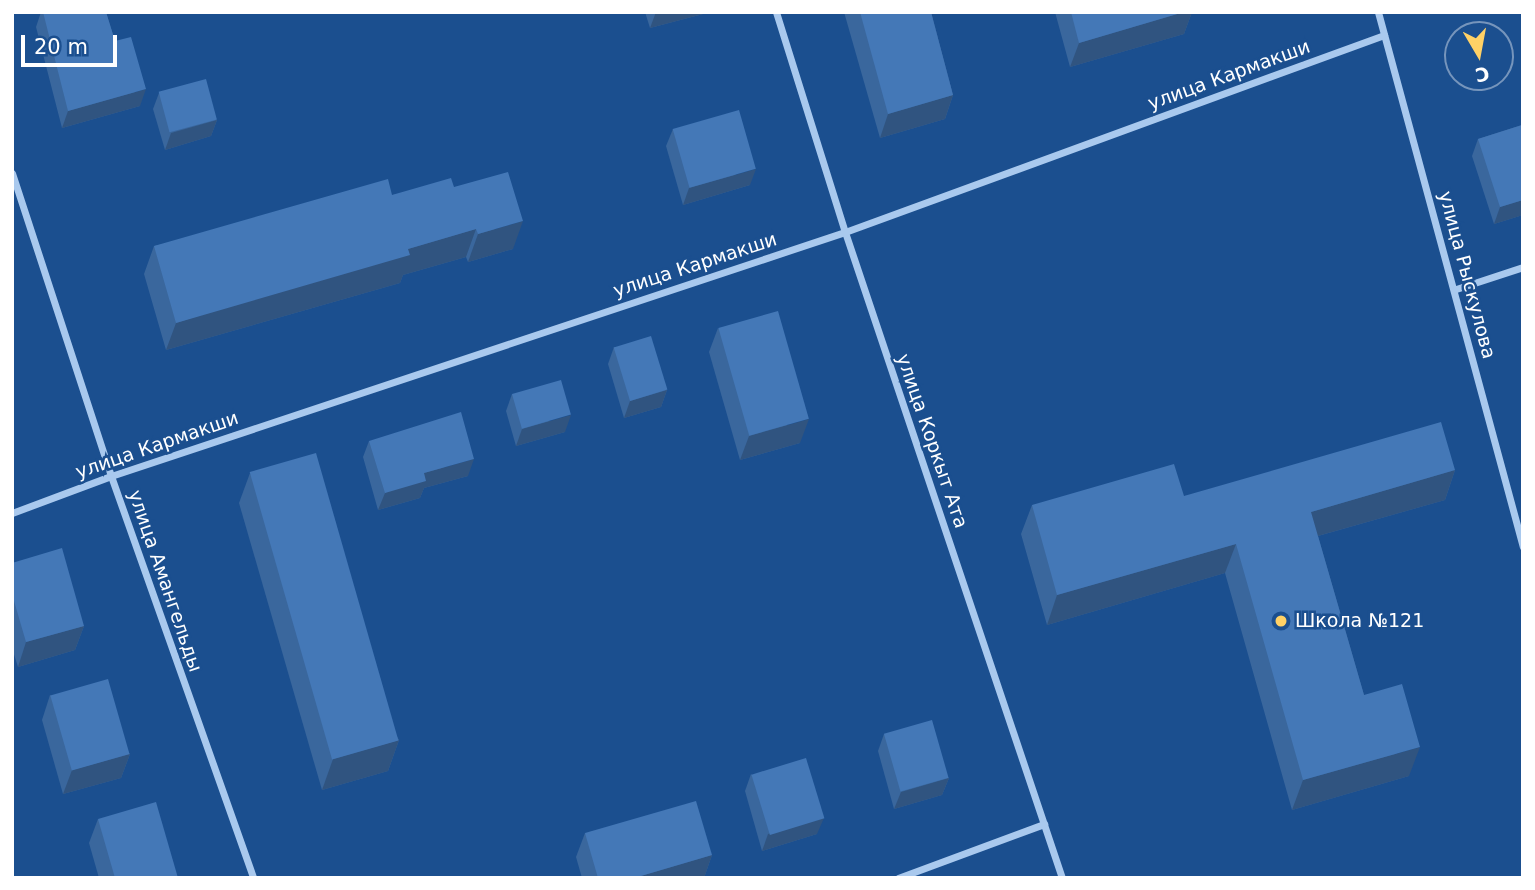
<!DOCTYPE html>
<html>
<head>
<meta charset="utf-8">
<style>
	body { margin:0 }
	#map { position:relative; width:1535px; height:890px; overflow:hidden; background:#1b4f8f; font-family:"DejaVu Sans",sans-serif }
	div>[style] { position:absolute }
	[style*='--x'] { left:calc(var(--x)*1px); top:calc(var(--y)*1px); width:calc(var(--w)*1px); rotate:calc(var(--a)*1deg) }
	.street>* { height:7px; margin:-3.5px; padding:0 3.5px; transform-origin:3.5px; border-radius:3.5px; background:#a9c9ee }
	.wall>* { inset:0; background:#3a679d }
	.shaded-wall>* { inset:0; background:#305480 }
	.building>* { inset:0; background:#4478b7; transform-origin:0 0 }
	.dots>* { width:19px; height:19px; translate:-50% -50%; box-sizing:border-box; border:4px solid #1b4f8f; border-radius:50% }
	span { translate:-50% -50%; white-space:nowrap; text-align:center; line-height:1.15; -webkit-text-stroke:5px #1b4f8f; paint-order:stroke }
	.street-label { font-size:19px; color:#fff }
	.poi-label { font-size:19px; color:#fff }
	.left { translate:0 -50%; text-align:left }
	.frame { position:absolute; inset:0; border:14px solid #fff; pointer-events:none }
	.north { position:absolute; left:1444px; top:21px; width:70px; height:70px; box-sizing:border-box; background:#1b4f8f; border:2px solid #7695bc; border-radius:50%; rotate:170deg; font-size:19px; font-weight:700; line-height:28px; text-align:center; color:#fff }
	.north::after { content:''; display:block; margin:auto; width:24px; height:32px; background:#ffd166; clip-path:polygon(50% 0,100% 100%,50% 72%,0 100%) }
	.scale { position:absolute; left:21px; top:35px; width:96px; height:32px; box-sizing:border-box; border:4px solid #fff; border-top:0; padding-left:9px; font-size:21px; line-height:24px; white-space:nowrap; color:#fff; -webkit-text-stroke:5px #1b4f8f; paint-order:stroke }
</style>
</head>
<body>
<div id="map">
	<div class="street">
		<i style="--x:776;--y:12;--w:231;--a:72.6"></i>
		<i style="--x:845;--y:232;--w:681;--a:71.43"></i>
		<i style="--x:1378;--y:12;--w:554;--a:74.84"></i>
		<i style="--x:12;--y:173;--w:319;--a:71.9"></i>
		<i style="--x:111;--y:476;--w:426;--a:70.5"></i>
		<i style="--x:1456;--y:289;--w:71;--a:-18.2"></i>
		<i style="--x:12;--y:513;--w:106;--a:-20.5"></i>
		<i style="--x:111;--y:476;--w:773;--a:-18.39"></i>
		<i style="--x:845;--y:232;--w:574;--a:-20.08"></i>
		<i style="--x:898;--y:878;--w:156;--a:-20.3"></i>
	</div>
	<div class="wall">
		<i style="clip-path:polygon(41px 12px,106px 12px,115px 41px,140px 106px,62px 128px,36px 27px)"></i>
		<i style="clip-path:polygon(645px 12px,704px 12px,703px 14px,650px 28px)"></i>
		<i style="clip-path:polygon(844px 12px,931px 12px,953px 95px,945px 119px,880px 138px)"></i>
		<i style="clip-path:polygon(1055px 12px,1192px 12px,1184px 34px,1070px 67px)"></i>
		<i style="clip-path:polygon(159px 93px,217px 120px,211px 136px,165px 150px,153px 109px)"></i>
		<i style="clip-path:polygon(1522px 125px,1523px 215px,1494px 224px,1472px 156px,1478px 139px)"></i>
		<i style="clip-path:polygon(673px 129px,750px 185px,683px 205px,666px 146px)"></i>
		<i style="clip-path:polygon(454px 187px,513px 249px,468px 262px,466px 257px,403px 275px,400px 283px,166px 350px,144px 274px,154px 246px,392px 195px)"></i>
		<i style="clip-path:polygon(718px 328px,800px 443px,740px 460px,709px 352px)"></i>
		<i style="clip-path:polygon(614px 347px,667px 390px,661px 407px,624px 418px,608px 364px)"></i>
		<i style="clip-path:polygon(512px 394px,565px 432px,516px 446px,506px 411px)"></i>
		<i style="clip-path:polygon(369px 441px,468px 476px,424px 488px,420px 498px,378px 510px,363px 457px)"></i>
		<i style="clip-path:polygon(1455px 470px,1445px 500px,1318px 536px,1364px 695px,1409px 776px,1292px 810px,1225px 573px,1047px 625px,1021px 534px,1032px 505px,1184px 496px)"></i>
		<i style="clip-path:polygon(250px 473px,399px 740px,388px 771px,322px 790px,239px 503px)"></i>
		<i style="clip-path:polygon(12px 563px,84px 626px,75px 650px,18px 667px,12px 648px)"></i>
		<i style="clip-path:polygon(50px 695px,130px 754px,121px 778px,63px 794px,42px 720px)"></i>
		<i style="clip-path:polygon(884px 734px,949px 778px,942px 795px,894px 809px,878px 751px)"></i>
		<i style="clip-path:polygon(751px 774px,817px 834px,762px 851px,745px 791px)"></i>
		<i style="clip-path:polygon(98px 819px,178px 878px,99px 878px,89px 843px)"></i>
		<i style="clip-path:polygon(585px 833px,712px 855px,704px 878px,582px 878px,576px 857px)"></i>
	</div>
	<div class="shaded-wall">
		<i style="clip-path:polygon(656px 12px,704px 12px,703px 14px,650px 28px)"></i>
		<i style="clip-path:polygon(1184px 12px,1192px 12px,1184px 34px,1070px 67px,1079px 43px)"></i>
		<i style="clip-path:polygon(146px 89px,140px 106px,62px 128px,68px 111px)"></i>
		<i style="clip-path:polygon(953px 95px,945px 119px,880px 138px,888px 114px)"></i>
		<i style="clip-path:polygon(217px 120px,211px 136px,165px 150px,171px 133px)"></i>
		<i style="clip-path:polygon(756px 169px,750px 185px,683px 205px,689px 188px)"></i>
		<i style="clip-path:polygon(1523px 200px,1523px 215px,1494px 224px,1500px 207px)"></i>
		<i style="clip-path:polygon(523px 221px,513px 249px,468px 262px,478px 234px)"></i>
		<i style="clip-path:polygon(476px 229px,466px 257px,403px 275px,400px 283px,166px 350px,176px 323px,408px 249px)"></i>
		<i style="clip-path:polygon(667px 390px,661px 407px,624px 418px,630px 401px)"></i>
		<i style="clip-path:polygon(571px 415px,565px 432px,516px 446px,522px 429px)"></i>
		<i style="clip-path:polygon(809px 419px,800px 443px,740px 460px,749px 436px)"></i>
		<i style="clip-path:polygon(474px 459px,468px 476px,424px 488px,420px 498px,378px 510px,385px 493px,424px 473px)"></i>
		<i style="clip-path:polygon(1455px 470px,1445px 500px,1300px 541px,1311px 512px)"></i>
		<i style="clip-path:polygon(1236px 544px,1225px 573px,1047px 625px,1057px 595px)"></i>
		<i style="clip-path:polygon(84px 626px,75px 650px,18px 667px,26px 642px)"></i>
		<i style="clip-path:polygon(399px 740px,388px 771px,322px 790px,333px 759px)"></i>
		<i style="clip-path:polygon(1420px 747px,1409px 776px,1292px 810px,1303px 780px)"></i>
		<i style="clip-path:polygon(130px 754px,121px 778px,63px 794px,72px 770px)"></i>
		<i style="clip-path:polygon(949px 778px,942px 795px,894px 809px,901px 792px)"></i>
		<i style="clip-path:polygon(824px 818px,817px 834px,762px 851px,768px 834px)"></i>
		<i style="clip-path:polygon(712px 855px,704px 878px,634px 878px)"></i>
	</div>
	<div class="building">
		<i style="clip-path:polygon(43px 12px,106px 12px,115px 41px,131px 37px,146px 89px,68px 111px)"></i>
		<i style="clip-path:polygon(860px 12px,931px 12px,953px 95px,888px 114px)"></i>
		<i style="clip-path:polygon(1071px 12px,1184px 12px,1079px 43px)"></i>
		<i style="left:206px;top:79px;width:42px;height:49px;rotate:75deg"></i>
		<i style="left:739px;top:110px;width:61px;height:69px;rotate:74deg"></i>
		<i style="clip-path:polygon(1522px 125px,1523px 200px,1500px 207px,1478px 139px)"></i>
		<i style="clip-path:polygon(508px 172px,523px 221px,478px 234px,476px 229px,408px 249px,410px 255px,176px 323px,154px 246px,388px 179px,392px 195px,451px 178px,454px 187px)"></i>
		<i style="left:778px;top:311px;width:112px;height:62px;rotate:74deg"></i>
		<i style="left:651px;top:336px;width:56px;height:39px;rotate:73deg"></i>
		<i style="left:561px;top:380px;width:36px;height:51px;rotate:74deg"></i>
		<i style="clip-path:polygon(461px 412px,474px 459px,424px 473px,426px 481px,385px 493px,369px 441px)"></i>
		<i style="clip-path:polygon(1441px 422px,1455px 470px,1311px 512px,1364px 695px,1402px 684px,1420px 747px,1303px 780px,1236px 544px,1057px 595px,1032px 505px,1174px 464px,1184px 496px)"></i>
		<i style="left:316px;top:453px;width:299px;height:69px;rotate:74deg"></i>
		<i style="clip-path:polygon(62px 548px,84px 626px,26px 642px,12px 594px,12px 563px)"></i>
		<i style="left:108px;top:679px;width:78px;height:60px;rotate:74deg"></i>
		<i style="left:932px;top:720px;width:60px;height:50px;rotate:74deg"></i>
		<i style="left:806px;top:758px;width:63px;height:57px;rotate:73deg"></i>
		<i style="clip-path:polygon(696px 801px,712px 855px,634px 878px,598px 878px,585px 833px)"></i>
		<i style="clip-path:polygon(156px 802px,178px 878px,115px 878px,98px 819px)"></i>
	</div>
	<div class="dots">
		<i style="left:1281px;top:621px;background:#ffd166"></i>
	</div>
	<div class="street-label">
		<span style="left:1229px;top:75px;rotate:-20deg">улица Кармакши</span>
		<span style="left:695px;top:265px;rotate:-18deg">улица Кармакши</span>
		<span style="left:1467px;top:275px;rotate:75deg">улица Рыскулова</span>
		<span style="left:932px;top:441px;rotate:71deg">улица Коркыт Ата</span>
		<span style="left:157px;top:445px;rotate:-19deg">улица Кармакши</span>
		<span style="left:165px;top:581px;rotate:71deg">улица Амангельды</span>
	</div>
	<div class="poi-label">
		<span class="left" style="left:1295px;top:621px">Школа №121</span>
	</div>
	<div class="frame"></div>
	<div class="north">С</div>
	<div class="scale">20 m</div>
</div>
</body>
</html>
